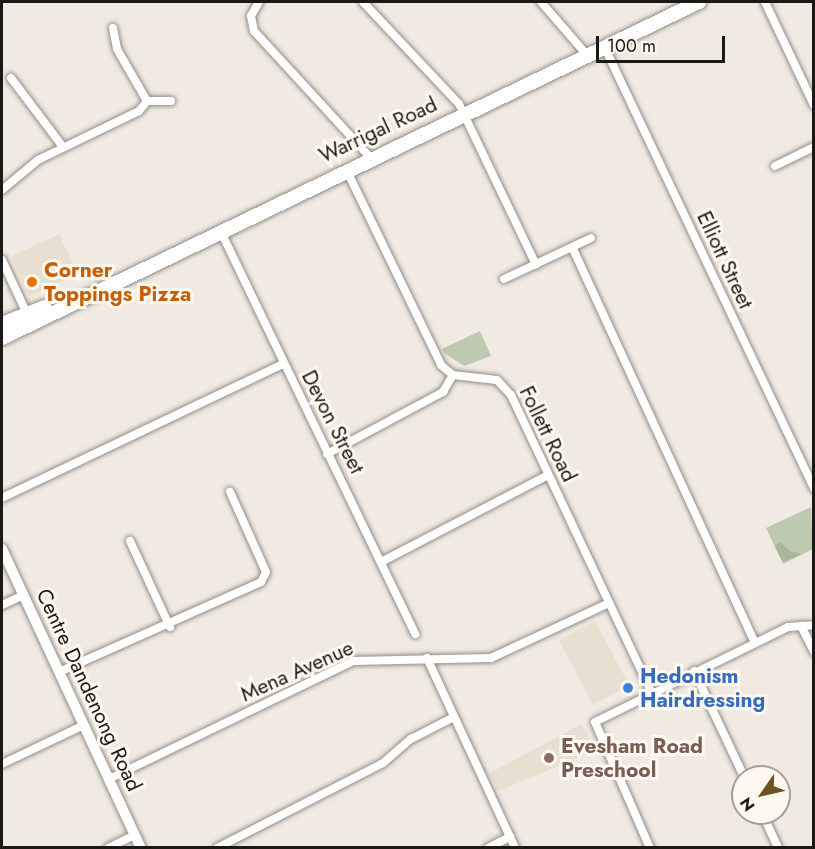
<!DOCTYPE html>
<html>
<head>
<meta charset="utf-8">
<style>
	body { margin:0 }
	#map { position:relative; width:815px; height:849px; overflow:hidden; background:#f0eae2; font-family:Jost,sans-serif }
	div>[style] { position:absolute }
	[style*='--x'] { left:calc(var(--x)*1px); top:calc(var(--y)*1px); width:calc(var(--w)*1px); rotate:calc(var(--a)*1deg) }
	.built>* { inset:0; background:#e9dfd0; transform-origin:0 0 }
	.green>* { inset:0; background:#bec9b1 }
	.forest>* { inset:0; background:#a9b699 }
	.roads { filter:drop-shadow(0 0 2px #938e86) drop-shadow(0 0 2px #938e86) }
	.minor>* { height:8px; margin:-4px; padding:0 4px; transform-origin:4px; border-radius:4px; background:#fff }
	.secondary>* { height:10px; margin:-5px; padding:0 5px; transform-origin:5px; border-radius:5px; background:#fff }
	.trunk>* { height:14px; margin:-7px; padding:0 7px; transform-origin:7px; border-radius:7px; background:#fff }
	.dots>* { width:16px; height:16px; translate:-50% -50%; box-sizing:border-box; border:3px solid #fef8f0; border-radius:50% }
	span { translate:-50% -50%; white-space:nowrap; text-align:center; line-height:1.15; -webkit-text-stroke:6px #fef8f0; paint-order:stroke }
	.street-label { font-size:21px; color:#1b1916 }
	.food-label { font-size:21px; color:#c56008; font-weight:700 }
	.left { translate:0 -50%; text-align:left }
	.shop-label { font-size:21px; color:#366cbe; font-weight:700 }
	.education-label { font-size:21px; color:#785e54; font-weight:700 }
	.frame { position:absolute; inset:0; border:3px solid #1b1916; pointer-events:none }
	.north { position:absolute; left:731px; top:765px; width:60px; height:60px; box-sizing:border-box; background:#fef8f0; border:2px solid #a39f99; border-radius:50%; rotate:236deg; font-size:16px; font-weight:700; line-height:24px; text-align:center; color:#1b1916 }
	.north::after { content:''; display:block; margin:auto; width:21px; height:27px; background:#6a5222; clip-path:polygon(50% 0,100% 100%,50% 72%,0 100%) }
	.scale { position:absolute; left:596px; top:36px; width:129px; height:27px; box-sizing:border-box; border:3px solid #1b1916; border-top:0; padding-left:8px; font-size:18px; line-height:21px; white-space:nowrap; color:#1b1916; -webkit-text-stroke:4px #fef8f0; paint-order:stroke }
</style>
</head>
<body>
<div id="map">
	<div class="built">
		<i style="left:59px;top:234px;width:44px;height:53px;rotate:65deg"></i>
		<i style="left:595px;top:621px;width:73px;height:41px;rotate:62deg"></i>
		<i style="clip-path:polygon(582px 724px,595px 751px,498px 791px,490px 773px)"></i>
	</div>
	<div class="green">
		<i style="clip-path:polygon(480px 331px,491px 356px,464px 366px,444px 353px,442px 349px)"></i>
		<i style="clip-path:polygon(811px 507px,813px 549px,783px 564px,766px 528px)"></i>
	</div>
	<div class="forest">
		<i style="clip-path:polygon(780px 542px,790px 551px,802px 554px,783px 562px,775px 547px)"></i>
	</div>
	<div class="roads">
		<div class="minor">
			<i style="--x:259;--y:2;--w:16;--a:120"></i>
			<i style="--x:251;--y:16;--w:15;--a:79"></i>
			<i style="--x:254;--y:31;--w:171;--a:47.4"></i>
			<i style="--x:363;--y:2;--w:140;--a:46.7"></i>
			<i style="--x:459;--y:104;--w:178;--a:64.4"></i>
			<i style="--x:541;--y:2;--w:69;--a:49.1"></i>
			<i style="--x:765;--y:2;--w:114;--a:64.6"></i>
			<i style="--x:113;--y:28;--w:21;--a:79"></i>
			<i style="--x:117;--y:49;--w:60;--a:60"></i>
			<i style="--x:604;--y:46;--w:490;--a:64.6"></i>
			<i style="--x:11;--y:78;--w:86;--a:53"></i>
			<i style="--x:775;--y:166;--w:43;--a:-26"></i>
			<i style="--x:346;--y:169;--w:218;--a:64.1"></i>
			<i style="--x:441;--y:365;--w:16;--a:40"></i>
			<i style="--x:453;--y:375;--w:44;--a:6.5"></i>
			<i style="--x:497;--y:380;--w:21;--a:47"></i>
			<i style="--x:511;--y:395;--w:330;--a:64.7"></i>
			<i style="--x:2;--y:190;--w:47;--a:-39.8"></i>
			<i style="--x:38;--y:160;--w:112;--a:-25.9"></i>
			<i style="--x:139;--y:111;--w:13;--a:-51"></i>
			<i style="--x:147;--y:101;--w:24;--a:0"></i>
			<i style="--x:220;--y:230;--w:449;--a:64.2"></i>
			<i style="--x:573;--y:249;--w:434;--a:65.2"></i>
			<i style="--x:2;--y:260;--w:62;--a:65.1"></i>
			<i style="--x:504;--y:279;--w:96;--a:-25.2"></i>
			<i style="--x:327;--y:454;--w:132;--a:-28.1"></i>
			<i style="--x:443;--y:392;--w:20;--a:-60"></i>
			<i style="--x:2;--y:498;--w:311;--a:-25.5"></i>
			<i style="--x:130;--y:541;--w:95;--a:65.1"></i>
			<i style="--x:381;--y:562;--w:188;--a:-27.5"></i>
			<i style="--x:2;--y:605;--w:23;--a:-25"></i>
			<i style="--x:801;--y:626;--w:29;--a:63"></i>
			<i style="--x:427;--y:658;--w:209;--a:65.1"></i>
			<i style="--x:694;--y:671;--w:117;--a:64.7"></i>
			<i style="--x:59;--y:672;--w:221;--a:-24"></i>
			<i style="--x:261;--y:582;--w:11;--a:-63"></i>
			<i style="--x:266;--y:572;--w:88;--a:-114.2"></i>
			<i style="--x:2;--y:764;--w:91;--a:-25.4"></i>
			<i style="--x:109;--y:779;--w:271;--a:-25.8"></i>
			<i style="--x:353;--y:661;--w:138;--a:-1.2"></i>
			<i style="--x:491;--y:658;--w:130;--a:-25"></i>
			<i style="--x:762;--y:813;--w:38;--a:65"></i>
			<i style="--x:108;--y:848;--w:30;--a:-26"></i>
			<i style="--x:217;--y:848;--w:186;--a:-27.1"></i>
			<i style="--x:383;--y:763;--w:37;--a:-41"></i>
			<i style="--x:411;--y:739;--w:48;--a:-27.1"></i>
			<i style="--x:488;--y:848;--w:25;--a:-27"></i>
			<i style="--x:650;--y:848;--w:137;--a:-113.6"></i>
			<i style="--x:595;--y:722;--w:215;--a:-26.2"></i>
			<i style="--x:788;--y:627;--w:26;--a:-4"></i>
		</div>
		<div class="secondary">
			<i style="--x:2;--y:549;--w:330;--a:65.1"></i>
		</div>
		<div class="trunk">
			<i style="--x:2;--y:324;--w:46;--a:-21.6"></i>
			<i style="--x:2;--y:338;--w:774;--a:-25.74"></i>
		</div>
	</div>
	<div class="dots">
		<i style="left:32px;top:282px;background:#e8710a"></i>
		<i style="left:628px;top:688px;background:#3f7fe0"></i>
		<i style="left:549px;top:758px;background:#8d6e63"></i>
	</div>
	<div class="street-label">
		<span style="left:378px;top:130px;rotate:-25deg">Warrigal Road</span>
		<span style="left:725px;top:260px;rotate:65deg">Elliott Street</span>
		<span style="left:333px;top:422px;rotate:63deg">Devon Street</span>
		<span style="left:548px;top:434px;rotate:64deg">Follett Road</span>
		<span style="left:297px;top:671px;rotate:-24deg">Mena Avenue</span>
		<span style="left:89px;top:690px;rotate:65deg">Centre Dandenong Road</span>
	</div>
	<div class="food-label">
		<span class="left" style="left:44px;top:282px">Corner<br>Toppings Pizza</span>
	</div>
	<div class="shop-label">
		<span class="left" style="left:640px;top:688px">Hedonism<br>Hairdressing</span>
	</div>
	<div class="education-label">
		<span class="left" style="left:561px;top:758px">Evesham Road<br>Preschool</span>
	</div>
	<div class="frame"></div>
	<div class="north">N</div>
	<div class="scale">100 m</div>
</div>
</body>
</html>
